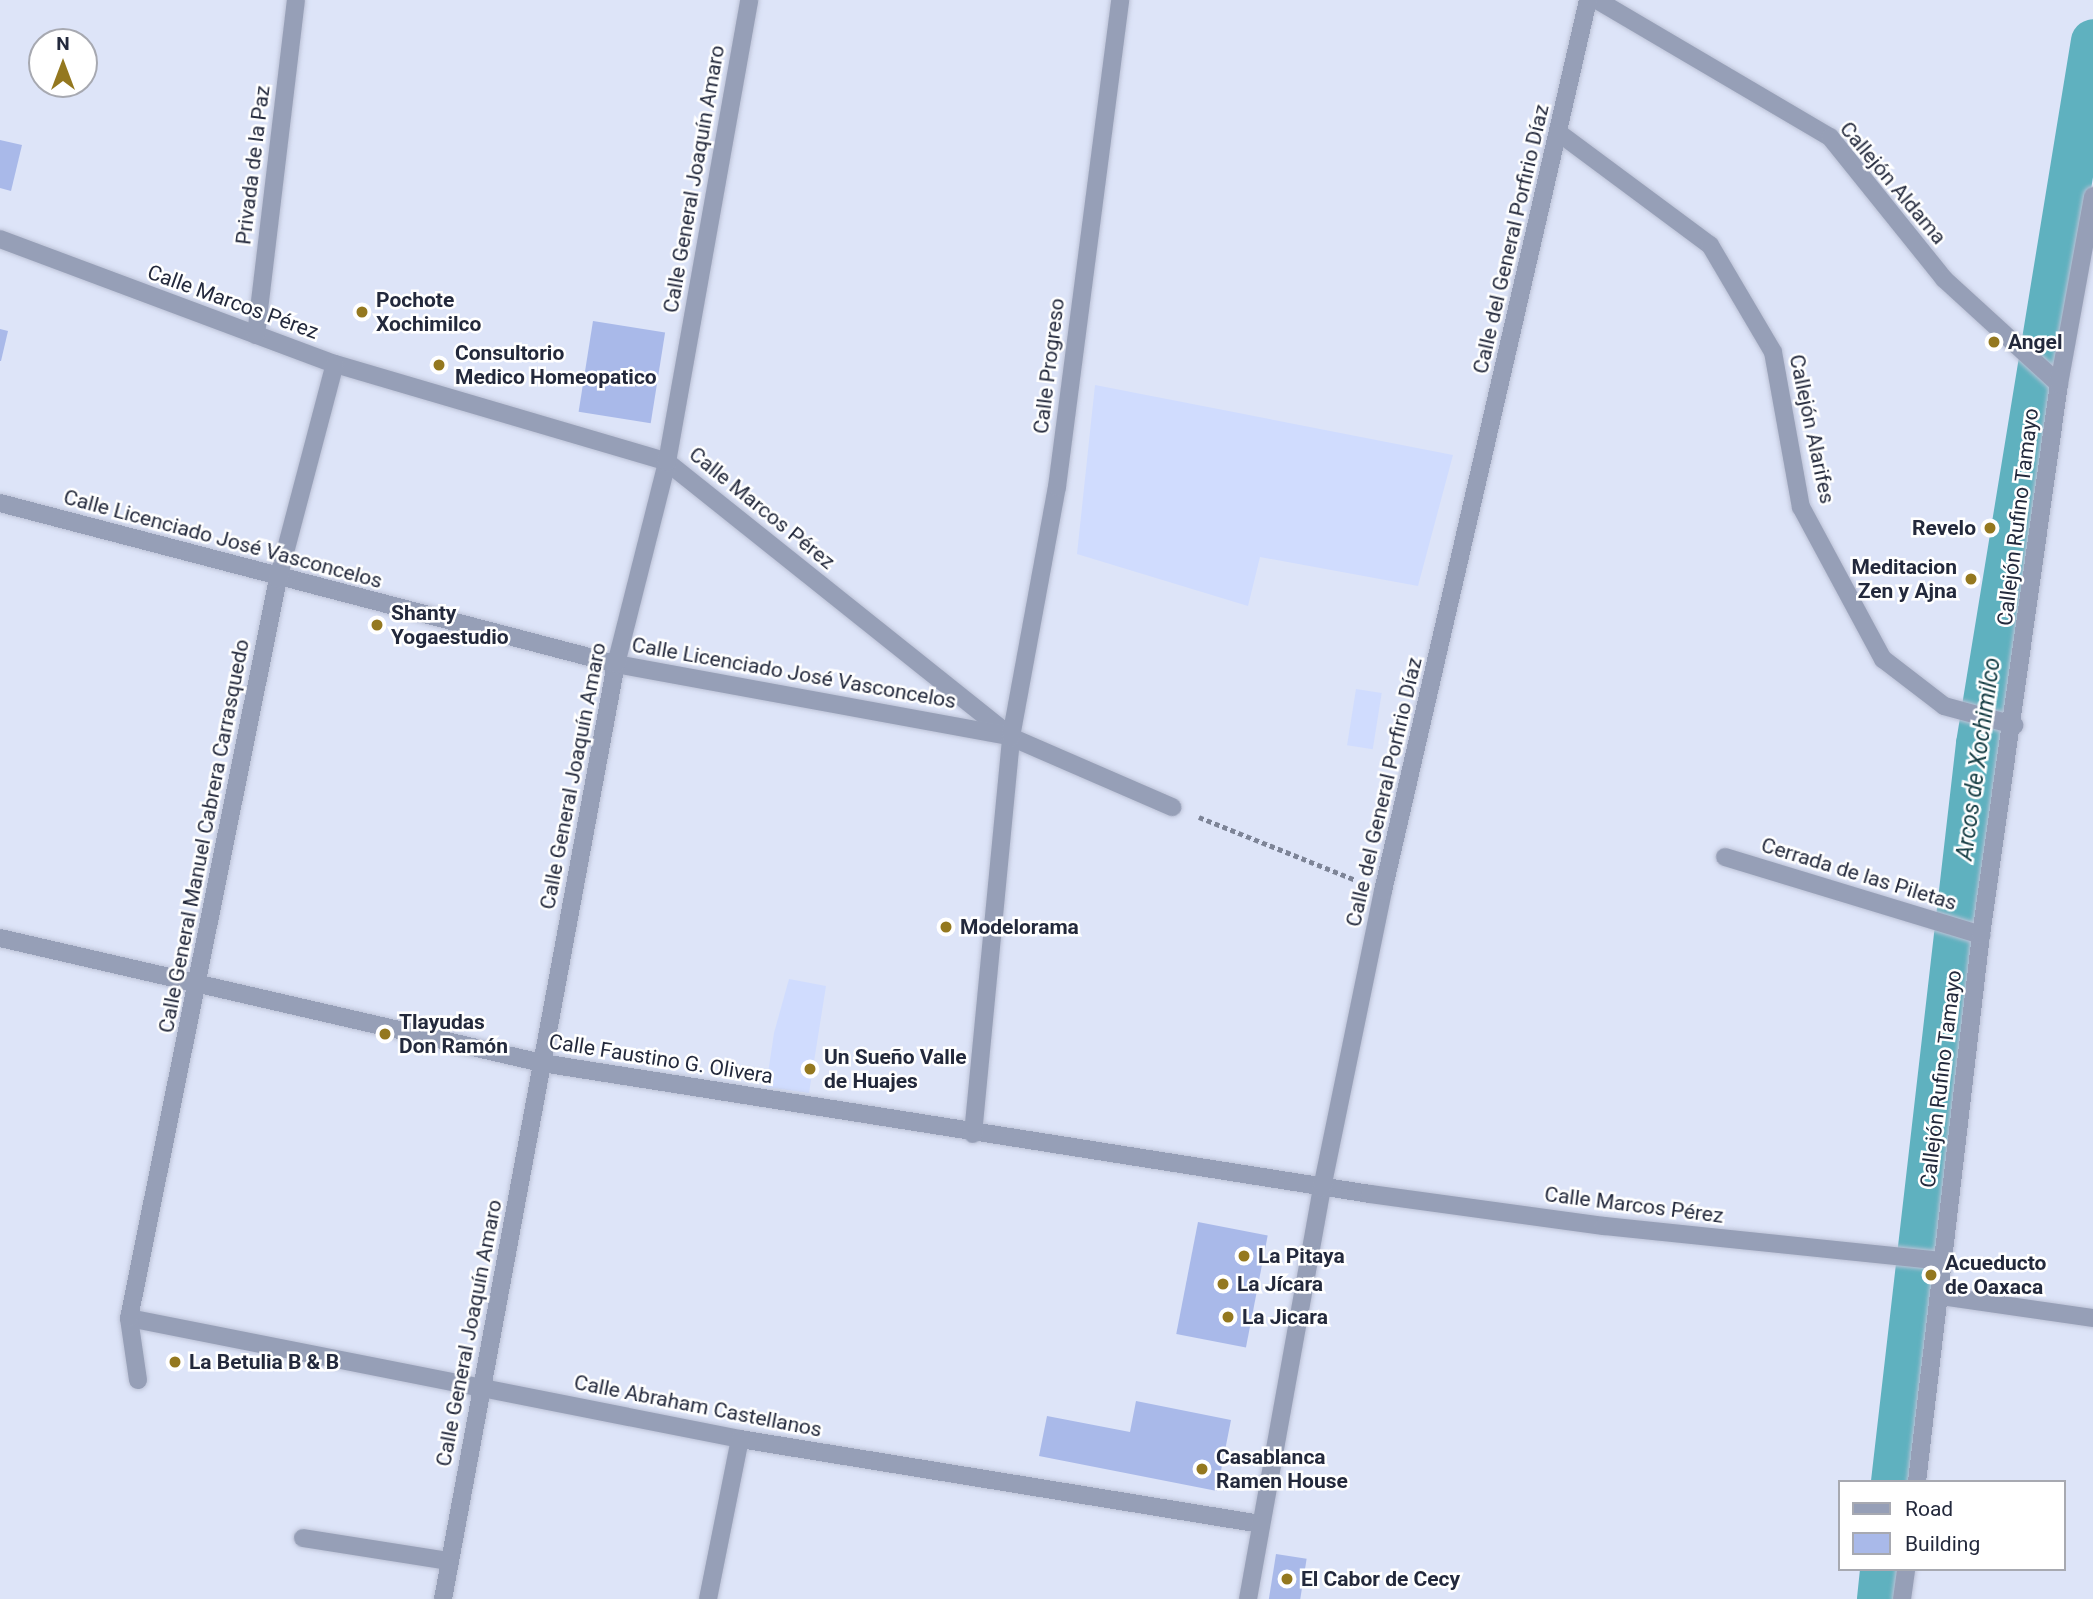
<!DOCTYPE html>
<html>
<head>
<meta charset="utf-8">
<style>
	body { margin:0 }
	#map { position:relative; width:2093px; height:1599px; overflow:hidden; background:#dde4f8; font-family:Roboto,sans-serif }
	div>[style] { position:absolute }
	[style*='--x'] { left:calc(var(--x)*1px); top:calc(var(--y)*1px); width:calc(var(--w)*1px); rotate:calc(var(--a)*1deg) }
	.built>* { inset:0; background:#d0dcfe; transform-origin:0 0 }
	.canal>* { height:44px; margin:-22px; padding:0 22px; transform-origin:22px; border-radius:22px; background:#5fb1bf }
	.building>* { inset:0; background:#a9b9e9; transform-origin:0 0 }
	.path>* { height:4.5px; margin-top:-2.25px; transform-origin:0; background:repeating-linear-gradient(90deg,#7d8497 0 5px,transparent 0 8.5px) }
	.roads { filter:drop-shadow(0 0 2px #bcc2d6) drop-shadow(0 0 2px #bcc2d6) }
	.minor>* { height:18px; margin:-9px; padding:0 9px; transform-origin:9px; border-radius:9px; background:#969fb7 }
	.dots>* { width:19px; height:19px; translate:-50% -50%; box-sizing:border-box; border:4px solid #fff; border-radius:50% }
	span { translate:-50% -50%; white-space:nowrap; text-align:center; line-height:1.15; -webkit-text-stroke:5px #fff; paint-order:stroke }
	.street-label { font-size:21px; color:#23293c }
	.poi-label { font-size:21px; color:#23293c; font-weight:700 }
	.left { translate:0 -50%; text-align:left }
	.right { translate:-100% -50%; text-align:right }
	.water-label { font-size:23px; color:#173e45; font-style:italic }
	.legend { position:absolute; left:1838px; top:1480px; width:228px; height:91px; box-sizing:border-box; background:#fff; border:2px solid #a7a9b1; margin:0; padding:9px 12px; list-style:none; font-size:21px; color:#23293c }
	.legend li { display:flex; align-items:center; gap:14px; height:35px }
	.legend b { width:35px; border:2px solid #a7a9b1 }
	.north { position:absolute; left:28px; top:28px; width:70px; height:70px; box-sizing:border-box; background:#fff; border:2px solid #a7a9b1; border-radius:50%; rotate:0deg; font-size:19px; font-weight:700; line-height:28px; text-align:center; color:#23293c }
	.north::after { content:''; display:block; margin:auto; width:24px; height:32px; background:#94781f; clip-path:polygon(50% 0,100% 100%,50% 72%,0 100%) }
</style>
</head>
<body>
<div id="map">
	<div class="built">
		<i style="clip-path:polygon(1095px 385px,1453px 455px,1418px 586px,1260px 557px,1248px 606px,1077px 554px)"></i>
		<i style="left:1356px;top:689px;width:26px;height:57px;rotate:9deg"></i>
		<i style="clip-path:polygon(789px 979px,826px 986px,809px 1093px,766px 1087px,774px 1033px)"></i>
	</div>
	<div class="canal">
		<i style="--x:1893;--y:1482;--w:743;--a:-83.43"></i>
		<i style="--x:1978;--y:744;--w:712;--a:-80.71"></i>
		<i style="--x:1879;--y:1599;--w:30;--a:-84"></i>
	</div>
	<div class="building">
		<i style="clip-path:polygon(0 140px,22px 145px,11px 191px,0 188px)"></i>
		<i style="left:593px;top:321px;width:73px;height:92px;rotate:9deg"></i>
		<i style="clip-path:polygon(0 329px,8px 331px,1px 361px,0 361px)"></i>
		<i style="left:1198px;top:1222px;width:71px;height:114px;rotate:11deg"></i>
		<i style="clip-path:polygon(1136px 1401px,1231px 1420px,1217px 1491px,1039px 1456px,1047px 1416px,1130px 1432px)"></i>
		<i style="left:1276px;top:1554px;width:31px;height:46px;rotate:9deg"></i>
	</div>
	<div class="path">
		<i style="--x:1199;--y:817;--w:169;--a:21.9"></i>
	</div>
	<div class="roads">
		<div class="minor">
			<i style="--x:1597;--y:0;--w:270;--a:30.5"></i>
			<i style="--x:1830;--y:137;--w:182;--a:51.2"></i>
			<i style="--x:1944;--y:279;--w:156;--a:42.4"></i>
			<i style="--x:1559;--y:133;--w:188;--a:36.6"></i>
			<i style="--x:1710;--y:245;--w:124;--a:59.5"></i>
			<i style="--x:1773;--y:352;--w:158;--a:79.8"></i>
			<i style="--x:1801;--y:507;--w:173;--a:61.7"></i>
			<i style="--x:1883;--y:659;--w:77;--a:37.6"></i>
			<i style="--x:1944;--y:706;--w:73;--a:15.2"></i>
			<i style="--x:0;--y:239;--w:358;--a:20.5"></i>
			<i style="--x:335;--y:364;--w:346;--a:16.4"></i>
			<i style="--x:667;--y:462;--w:440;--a:38.6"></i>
			<i style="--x:1011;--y:737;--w:176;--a:23.5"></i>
			<i style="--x:256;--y:335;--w:337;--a:-83.2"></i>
			<i style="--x:0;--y:503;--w:637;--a:14.65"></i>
			<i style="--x:616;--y:664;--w:399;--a:10.4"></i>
			<i style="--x:1725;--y:857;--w:268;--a:16.9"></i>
			<i style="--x:0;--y:938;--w:556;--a:12.99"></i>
			<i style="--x:542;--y:1063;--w:838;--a:8.99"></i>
			<i style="--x:1370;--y:1194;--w:236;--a:7.8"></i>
			<i style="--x:1604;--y:1226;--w:340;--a:5.9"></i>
			<i style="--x:973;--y:1134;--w:399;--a:-84.5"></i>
			<i style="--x:1011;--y:737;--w:254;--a:-79.6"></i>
			<i style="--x:1057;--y:487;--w:491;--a:-82.6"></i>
			<i style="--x:1940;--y:1296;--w:155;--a:8.2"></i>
			<i style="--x:129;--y:1318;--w:623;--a:11.2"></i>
			<i style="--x:740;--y:1439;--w:528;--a:9.27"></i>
			<i style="--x:138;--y:1380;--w:63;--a:-98.3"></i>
			<i style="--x:129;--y:1318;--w:754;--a:-78.6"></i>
			<i style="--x:278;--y:579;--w:222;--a:-75.2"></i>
			<i style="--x:1917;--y:1482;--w:551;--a:-83.33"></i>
			<i style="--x:1981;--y:935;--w:556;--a:-81.94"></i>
			<i style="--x:2059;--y:384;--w:191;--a:-79.7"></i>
			<i style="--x:303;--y:1538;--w:147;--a:9"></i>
			<i style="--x:443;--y:1599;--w:951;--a:-79.52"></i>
			<i style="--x:616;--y:664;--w:208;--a:-75.8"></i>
			<i style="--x:667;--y:462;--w:469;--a:-79.9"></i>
			<i style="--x:708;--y:1599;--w:163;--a:-78.7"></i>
			<i style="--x:1248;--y:1599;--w:418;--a:-79.8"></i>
			<i style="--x:1322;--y:1188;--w:303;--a:-78.4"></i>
			<i style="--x:1383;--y:891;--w:914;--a:-77.04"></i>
			<i style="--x:1902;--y:1599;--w:30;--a:-82"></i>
		</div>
	</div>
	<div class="dots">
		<i style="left:362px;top:312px;background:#94781f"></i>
		<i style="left:1994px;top:342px;background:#94781f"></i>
		<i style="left:439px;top:365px;background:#94781f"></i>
		<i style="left:1990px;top:528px;background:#94781f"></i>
		<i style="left:1971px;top:579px;background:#94781f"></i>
		<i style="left:377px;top:625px;background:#94781f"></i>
		<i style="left:946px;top:927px;background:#94781f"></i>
		<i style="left:385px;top:1034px;background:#94781f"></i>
		<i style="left:810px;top:1069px;background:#94781f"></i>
		<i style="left:1244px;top:1256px;background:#94781f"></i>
		<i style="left:1931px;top:1275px;background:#94781f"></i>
		<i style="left:1223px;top:1284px;background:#94781f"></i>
		<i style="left:1228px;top:1317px;background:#94781f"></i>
		<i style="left:175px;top:1362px;background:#94781f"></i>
		<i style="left:1202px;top:1469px;background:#94781f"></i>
		<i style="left:1287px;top:1579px;background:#94781f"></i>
	</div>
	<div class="street-label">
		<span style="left:253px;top:165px;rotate:-83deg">Privada de la Paz</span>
		<span style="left:694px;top:179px;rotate:-80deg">Calle General Joaquín Amaro</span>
		<span style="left:1893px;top:183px;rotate:50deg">Callejón Aldama</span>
		<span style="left:1511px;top:239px;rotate:-77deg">Calle del General Porfirio Díaz</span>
		<span style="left:233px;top:302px;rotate:20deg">Calle Marcos Pérez</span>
		<span style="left:1049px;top:366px;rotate:-83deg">Calle Progreso</span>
		<span style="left:1812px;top:429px;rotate:78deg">Callejón Alarifes</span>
		<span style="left:762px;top:508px;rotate:39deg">Calle Marcos Pérez</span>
		<span style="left:2018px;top:517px;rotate:-83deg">Callejón Rufino Tamayo</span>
		<span style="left:223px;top:539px;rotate:15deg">Calle Licenciado José Vasconcelos</span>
		<span style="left:794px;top:673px;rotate:10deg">Calle Licenciado José Vasconcelos</span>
		<span style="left:573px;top:776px;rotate:-79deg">Calle General Joaquín Amaro</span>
		<span style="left:1384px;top:792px;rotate:-77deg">Calle del General Porfirio Díaz</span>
		<span style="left:204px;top:836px;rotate:-79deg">Calle General Manuel Cabrera Carrasquedo</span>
		<span style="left:1859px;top:874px;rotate:17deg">Cerrada de las Piletas</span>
		<span style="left:661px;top:1059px;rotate:9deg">Calle Faustino G. Olivera</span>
		<span style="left:1941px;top:1079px;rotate:-83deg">Callejón Rufino Tamayo</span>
		<span style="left:1634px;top:1205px;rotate:7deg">Calle Marcos Pérez</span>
		<span style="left:469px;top:1333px;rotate:-79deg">Calle General Joaquín Amaro</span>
		<span style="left:698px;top:1406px;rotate:11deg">Calle Abraham Castellanos</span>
	</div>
	<div class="poi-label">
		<span class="left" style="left:376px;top:312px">Pochote<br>Xochimilco</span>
		<span class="left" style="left:2008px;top:342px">Angel</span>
		<span class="left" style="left:455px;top:365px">Consultorio<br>Medico Homeopatico</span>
		<span class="right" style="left:1976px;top:528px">Revelo</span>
		<span class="right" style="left:1957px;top:579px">Meditacion<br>Zen y Ajna</span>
		<span class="left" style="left:391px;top:625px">Shanty<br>Yogaestudio</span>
		<span class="left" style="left:960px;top:927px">Modelorama</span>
		<span class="left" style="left:399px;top:1034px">Tlayudas<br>Don Ramón</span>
		<span class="left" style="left:824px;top:1069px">Un Sueño Valle<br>de Huajes</span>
		<span class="left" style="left:1258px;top:1256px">La Pitaya</span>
		<span class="left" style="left:1945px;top:1275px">Acueducto<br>de Oaxaca</span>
		<span class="left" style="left:1237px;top:1284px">La Jícara</span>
		<span class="left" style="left:1242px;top:1317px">La Jicara</span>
		<span class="left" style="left:189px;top:1362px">La Betulia B &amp; B</span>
		<span class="left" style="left:1216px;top:1469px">Casablanca<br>Ramen House</span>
		<span class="left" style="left:1301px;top:1579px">El Cabor de Cecy</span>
	</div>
	<div class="water-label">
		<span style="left:1979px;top:759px;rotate:-82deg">Arcos de Xochimilco</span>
	</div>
	<ul class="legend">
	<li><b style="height:9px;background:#969fb7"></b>Road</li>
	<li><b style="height:19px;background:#a9b9e9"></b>Building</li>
	</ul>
	<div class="north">N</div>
</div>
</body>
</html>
